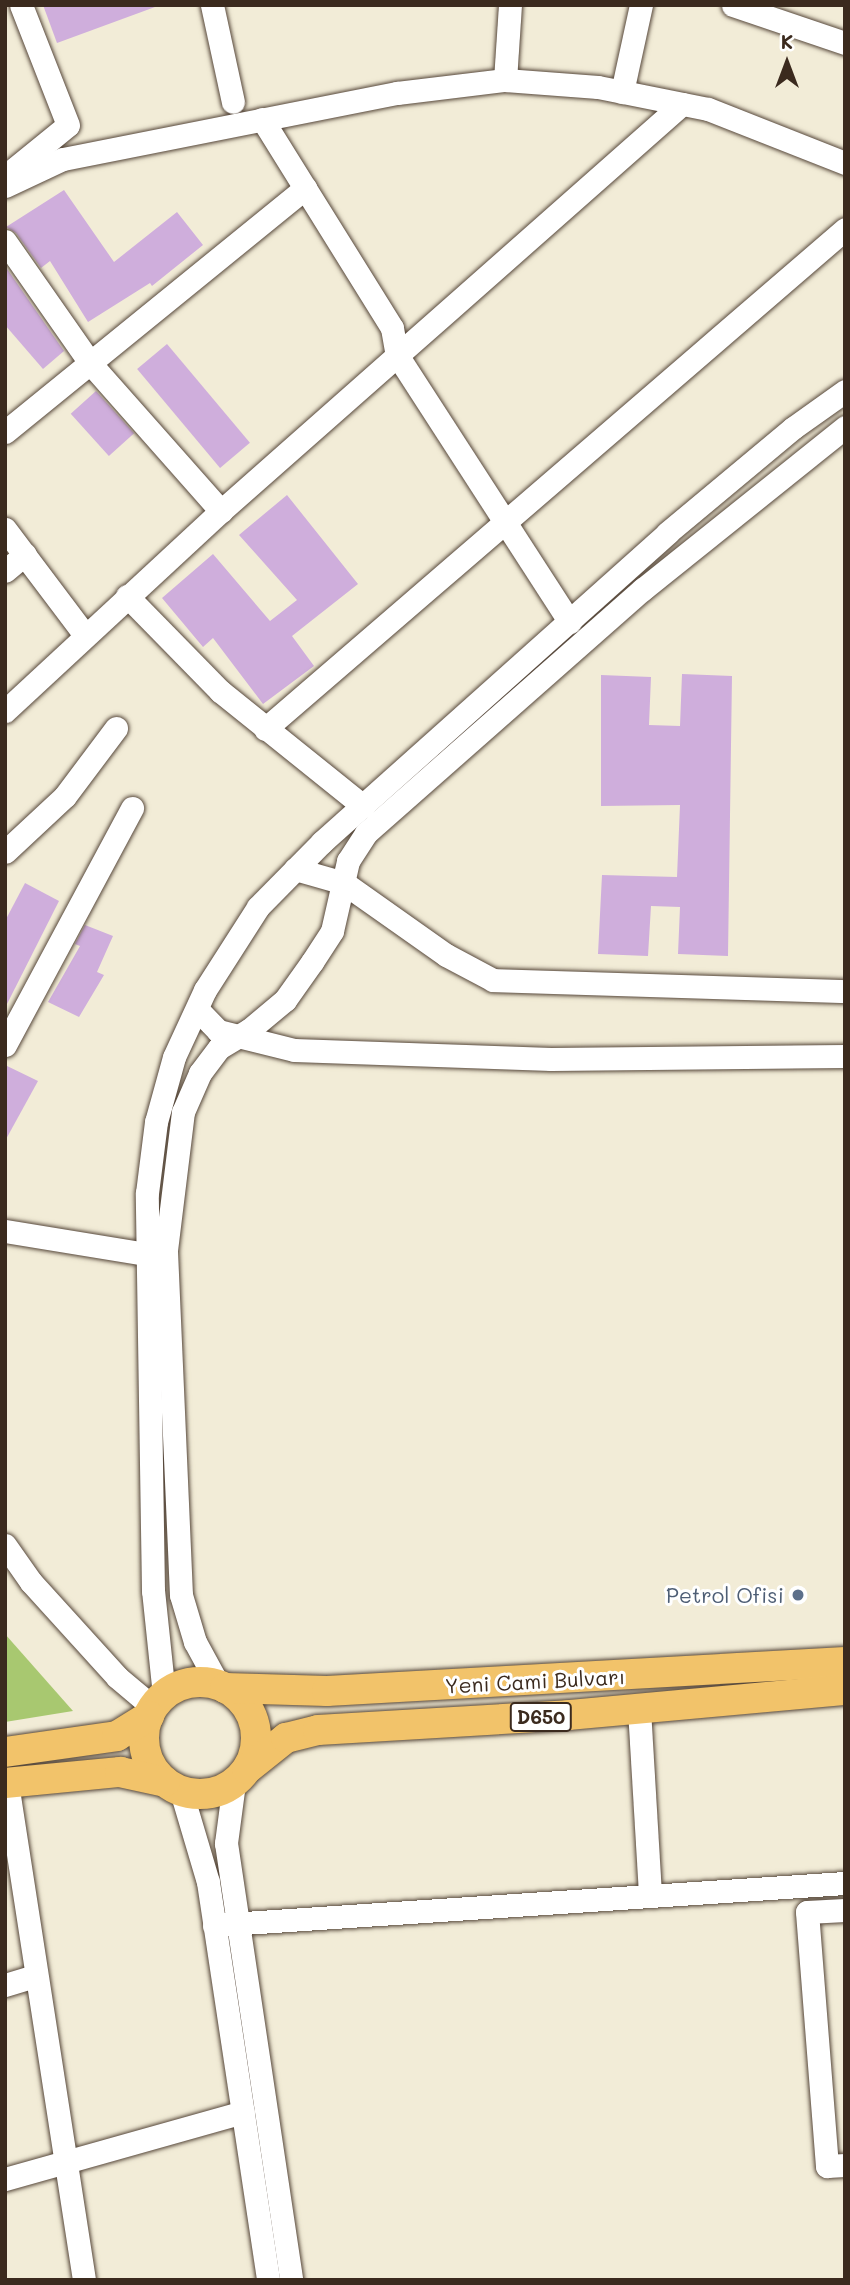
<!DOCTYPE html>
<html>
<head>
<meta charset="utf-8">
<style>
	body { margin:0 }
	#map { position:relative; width:850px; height:2285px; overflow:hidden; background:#f2ecd7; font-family:Mali,sans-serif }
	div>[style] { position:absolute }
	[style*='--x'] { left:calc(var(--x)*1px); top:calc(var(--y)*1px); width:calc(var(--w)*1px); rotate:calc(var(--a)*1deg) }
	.green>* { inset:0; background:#a8c870 }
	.building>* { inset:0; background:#cfaedc; transform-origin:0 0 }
	.roads { filter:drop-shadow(0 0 2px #56473a) drop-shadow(0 0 2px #56473a) }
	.minor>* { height:23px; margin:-11.5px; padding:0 11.5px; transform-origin:11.5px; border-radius:11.5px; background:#fff }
	.major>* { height:30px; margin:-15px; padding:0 15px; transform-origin:15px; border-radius:15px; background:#f2c36a }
	.major>.ring { margin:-15px; padding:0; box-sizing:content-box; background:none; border:30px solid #f2c36a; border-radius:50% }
	.dots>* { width:19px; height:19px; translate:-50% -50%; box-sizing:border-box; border:4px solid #fff; border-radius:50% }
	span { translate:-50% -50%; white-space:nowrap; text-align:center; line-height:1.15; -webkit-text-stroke:6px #fff; paint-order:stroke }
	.shield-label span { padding:2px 5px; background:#fff; border:2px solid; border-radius:5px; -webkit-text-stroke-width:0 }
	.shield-label { font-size:19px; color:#3b2a1e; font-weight:700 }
	.service-label { font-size:21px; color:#4e5e75 }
	.right { translate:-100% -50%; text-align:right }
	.street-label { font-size:21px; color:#3b2a1e }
	.frame { position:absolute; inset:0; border:7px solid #3b2a1e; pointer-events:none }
	.north { position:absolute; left:752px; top:28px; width:70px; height:70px; -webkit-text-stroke:5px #fff; paint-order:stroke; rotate:0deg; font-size:19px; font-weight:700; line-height:28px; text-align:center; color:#3b2a1e }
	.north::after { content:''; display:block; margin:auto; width:24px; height:32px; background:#3b2a1e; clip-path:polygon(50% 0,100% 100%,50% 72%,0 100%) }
</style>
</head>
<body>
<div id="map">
	<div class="green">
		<i style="clip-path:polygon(5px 1634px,73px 1711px,5px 1722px)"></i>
	</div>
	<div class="building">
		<i style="clip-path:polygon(43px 5px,155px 5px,155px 7px,57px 43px)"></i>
		<i style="clip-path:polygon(64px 190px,114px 262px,177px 212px,203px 245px,152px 286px,150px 283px,88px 322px,50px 261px,41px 268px,16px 233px,6px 227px)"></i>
		<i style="clip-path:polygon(5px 266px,64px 351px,43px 369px,5px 325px)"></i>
		<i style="left:167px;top:344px;width:129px;height:39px;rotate:50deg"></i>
		<i style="left:96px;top:391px;width:57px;height:34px;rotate:48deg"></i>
		<i style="clip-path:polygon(287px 495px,358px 584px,292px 636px,314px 666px,263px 704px,213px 638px,203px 647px,162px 598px,213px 554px,270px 621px,297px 600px,239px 535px)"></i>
		<i style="clip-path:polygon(682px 674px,732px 676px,728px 956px,678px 954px,680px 907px,651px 906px,648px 956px,598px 954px,602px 875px,677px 877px,680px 805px,601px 806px,601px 675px,651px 677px,649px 725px,680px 726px)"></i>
		<i style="clip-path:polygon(25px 883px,59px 901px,5px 1008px,5px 921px)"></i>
		<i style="clip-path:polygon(85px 925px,113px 936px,97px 972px,104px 975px,79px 1017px,48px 1002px,80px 946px,75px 944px)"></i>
		<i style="clip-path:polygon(5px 1065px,38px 1081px,5px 1141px)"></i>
	</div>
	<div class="roads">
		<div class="minor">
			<i style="--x:212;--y:5;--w:99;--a:77.8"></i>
			<i style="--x:733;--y:5;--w:118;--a:18.7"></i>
			<i style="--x:505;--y:80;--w:75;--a:-86.2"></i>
			<i style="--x:622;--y:92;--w:89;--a:-77.7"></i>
			<i style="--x:262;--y:119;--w:246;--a:58.1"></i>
			<i style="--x:392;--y:328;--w:27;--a:80"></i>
			<i style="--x:397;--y:355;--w:318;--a:57.1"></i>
			<i style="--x:8;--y:174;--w:77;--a:-39.2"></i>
			<i style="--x:68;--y:125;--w:129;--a:-111.4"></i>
			<i style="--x:5;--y:186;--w:64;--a:-25"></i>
			<i style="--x:63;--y:159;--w:340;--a:-11.2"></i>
			<i style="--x:397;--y:93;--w:109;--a:-6.9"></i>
			<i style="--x:505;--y:80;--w:93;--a:4.3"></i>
			<i style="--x:598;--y:87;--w:112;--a:11.3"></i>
			<i style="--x:708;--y:109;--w:147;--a:21.5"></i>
			<i style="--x:5;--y:241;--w:149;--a:55.1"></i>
			<i style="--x:90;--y:363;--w:198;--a:48.5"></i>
			<i style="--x:5;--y:432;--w:387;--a:-39.1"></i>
			<i style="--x:5;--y:529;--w:131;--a:53"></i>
			<i style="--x:5;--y:571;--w:26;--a:-40"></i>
			<i style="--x:127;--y:596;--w:133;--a:45.6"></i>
			<i style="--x:220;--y:691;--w:184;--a:38.8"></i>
			<i style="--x:5;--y:711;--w:294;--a:-42.8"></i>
			<i style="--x:221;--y:511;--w:615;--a:-41.44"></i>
			<i style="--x:265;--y:729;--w:766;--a:-40.76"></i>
			<i style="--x:5;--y:852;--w:82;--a:-43"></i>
			<i style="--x:65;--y:796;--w:85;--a:-53.1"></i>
			<i style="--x:295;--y:869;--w:51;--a:15.9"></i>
			<i style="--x:344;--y:883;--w:125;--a:35.2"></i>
			<i style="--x:446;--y:955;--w:53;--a:28"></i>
			<i style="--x:493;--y:980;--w:352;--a:1.8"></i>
			<i style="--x:197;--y:1009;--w:30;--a:46"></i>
			<i style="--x:218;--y:1031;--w:78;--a:14"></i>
			<i style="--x:294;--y:1050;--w:257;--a:2"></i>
			<i style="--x:551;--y:1059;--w:294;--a:-0.6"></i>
			<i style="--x:5;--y:1045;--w:269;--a:-61.8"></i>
			<i style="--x:5;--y:1231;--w:143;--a:9.3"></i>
			<i style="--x:5;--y:1545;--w:45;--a:54.9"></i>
			<i style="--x:31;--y:1582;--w:128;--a:47.8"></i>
			<i style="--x:117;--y:1677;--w:48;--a:40"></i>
			<i style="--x:219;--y:1686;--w:50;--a:-118.6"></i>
			<i style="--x:195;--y:1642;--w:49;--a:-106.6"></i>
			<i style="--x:181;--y:1595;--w:345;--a:-92.5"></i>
			<i style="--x:166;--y:1250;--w:139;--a:-83"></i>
			<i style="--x:183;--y:1112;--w:43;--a:-66.4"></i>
			<i style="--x:200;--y:1073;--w:31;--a:-53"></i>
			<i style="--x:219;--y:1048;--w:35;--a:-31"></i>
			<i style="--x:249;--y:1030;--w:47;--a:-39.8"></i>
			<i style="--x:285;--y:1000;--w:47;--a:-54.6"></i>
			<i style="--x:312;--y:962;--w:37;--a:-57"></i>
			<i style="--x:332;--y:931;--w:72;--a:-77.1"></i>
			<i style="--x:348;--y:861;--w:33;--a:-57"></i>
			<i style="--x:366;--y:833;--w:369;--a:-41.4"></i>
			<i style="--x:643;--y:589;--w:259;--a:-38.7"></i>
			<i style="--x:164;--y:1695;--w:105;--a:-96"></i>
			<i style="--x:153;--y:1591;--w:398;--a:-90.9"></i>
			<i style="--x:147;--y:1193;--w:72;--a:-82.8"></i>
			<i style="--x:156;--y:1122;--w:67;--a:-74.5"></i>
			<i style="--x:174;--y:1057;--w:74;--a:-65.2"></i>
			<i style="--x:205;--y:990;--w:98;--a:-57.4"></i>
			<i style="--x:258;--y:907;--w:91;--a:-45.4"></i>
			<i style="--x:322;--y:842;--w:463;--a:-41.8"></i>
			<i style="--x:667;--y:533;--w:164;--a:-39.8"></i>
			<i style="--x:793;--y:428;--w:64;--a:-35.4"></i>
			<i style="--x:639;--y:1709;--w:187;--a:86.6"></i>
			<i style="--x:7;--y:1783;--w:503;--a:81.19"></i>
			<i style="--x:234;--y:1783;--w:61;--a:97.6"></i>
			<i style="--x:226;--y:1843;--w:442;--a:81.5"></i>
			<i style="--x:181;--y:1791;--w:95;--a:73.5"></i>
			<i style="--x:208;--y:1882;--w:402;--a:81.4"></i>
			<i style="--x:845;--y:1910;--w:38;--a:177"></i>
			<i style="--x:807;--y:1912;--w:255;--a:85.5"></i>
			<i style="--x:827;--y:2166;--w:18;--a:-3"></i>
			<i style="--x:214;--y:1925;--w:632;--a:-3.81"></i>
			<i style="--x:5;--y:1985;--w:31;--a:-17"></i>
			<i style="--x:5;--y:2179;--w:247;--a:-15.7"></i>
		</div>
		<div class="major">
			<i class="ring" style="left:144px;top:1682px;width:82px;height:82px"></i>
			<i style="--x:225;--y:1688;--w:102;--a:1.7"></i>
			<i style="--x:327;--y:1691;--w:519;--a:-3.2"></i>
			<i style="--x:5;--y:1752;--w:113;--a:-8.1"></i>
			<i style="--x:117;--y:1736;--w:38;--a:-32"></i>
			<i style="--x:247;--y:1769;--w:50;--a:-38.5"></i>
			<i style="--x:286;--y:1738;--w:33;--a:-14"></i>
			<i style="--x:318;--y:1730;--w:251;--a:-3.4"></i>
			<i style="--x:569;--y:1715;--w:277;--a:-5.2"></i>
			<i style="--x:5;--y:1783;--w:116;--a:-5.5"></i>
			<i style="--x:120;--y:1772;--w:46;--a:12.5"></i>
		</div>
	</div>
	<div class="dots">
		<i style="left:798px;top:1595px;background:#5c6f8a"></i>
	</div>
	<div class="shield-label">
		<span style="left:541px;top:1717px">D650</span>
	</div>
	<div class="service-label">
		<span class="right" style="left:784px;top:1595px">Petrol Ofisi</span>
	</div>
	<div class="street-label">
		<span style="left:535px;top:1681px;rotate:-3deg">Yeni Cami Bulvarı</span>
	</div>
	<div class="frame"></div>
	<div class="north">K</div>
</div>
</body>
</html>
